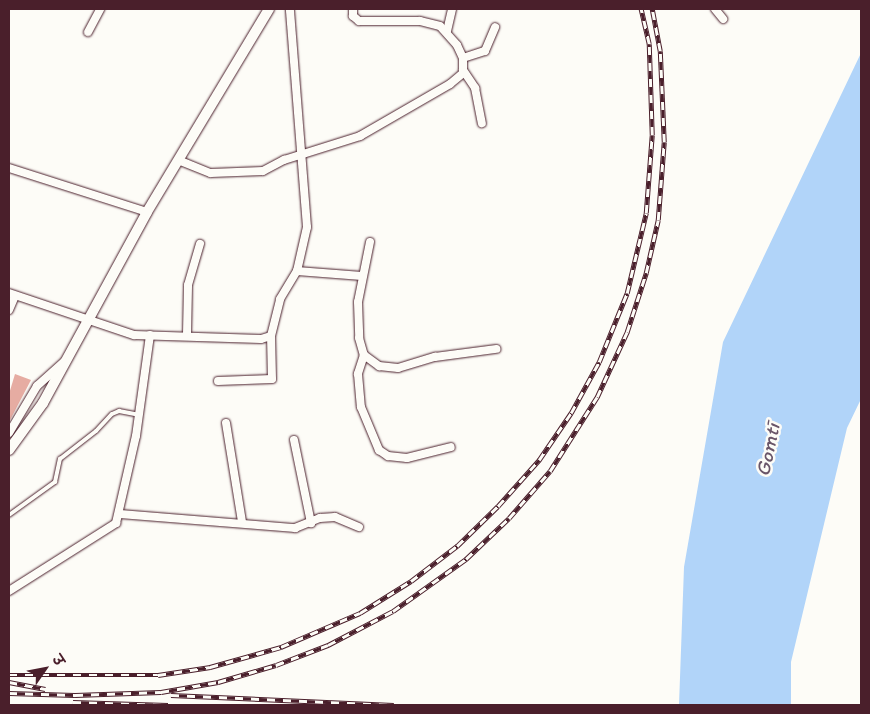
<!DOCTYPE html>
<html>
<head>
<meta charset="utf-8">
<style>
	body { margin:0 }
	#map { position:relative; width:870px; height:714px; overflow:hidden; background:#fdfcf7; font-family:Itim,"Playpen Sans Deva",sans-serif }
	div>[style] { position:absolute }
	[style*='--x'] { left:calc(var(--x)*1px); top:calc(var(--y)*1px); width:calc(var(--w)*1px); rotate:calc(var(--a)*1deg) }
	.water>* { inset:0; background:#b1d4f9 }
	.building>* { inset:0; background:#e6aca2 }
	.roads { filter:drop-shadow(0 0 1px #4a1f2b) drop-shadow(0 0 1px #4a1f2b) }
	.service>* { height:4px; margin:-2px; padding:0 2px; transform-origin:2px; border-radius:2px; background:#fdfcf7 }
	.minor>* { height:8px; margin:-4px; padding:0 4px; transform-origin:4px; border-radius:4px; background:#fdfcf7 }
	.tertiary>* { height:10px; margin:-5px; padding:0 5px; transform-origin:5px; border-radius:5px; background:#fdfcf7 }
	.rail>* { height:4.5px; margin-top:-2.25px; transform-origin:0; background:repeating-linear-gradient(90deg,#fdfcf7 0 8px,#4a1f2b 0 16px); box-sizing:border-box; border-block:1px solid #4a1f2b }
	span { translate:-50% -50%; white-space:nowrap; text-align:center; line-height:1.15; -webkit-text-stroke:5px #fdfcf7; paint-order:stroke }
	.water-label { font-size:20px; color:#695569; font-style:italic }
	.frame { position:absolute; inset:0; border:10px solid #4a1f2b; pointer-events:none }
	.north { position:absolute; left:20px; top:644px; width:50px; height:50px; -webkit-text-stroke:4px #fdfcf7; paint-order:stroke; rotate:57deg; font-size:14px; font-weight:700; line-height:20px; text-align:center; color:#4a1f2b }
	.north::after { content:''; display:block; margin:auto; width:18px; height:22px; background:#4a1f2b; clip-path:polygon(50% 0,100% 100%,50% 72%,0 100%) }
</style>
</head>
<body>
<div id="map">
	<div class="water">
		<i style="clip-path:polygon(861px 53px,861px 399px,847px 428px,791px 662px,791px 705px,679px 705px,684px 567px,723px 342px)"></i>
	</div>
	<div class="building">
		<i style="clip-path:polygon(15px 374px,31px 380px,9px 422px,9px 394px)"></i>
	</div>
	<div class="roads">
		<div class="service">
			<i style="--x:9;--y:515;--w:57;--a:-35.7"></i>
			<i style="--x:55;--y:482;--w:24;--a:-78"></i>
			<i style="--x:60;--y:459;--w:46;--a:-37.9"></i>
			<i style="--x:96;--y:431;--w:23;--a:-47"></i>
			<i style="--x:112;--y:414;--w:8;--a:-23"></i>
			<i style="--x:119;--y:411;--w:20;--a:11"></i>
		</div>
		<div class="minor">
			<i style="--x:715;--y:9;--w:13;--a:51"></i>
			<i style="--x:447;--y:31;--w:23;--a:-77"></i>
			<i style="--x:88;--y:32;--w:26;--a:-62"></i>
			<i style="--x:463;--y:58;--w:23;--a:-18"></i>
			<i style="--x:485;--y:51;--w:26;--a:-67"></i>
			<i style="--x:463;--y:70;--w:22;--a:56"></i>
			<i style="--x:475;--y:88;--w:36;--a:79"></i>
			<i style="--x:178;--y:160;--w:35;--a:22"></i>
			<i style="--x:211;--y:173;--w:52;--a:-2.2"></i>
			<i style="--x:263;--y:171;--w:24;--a:-28"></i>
			<i style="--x:284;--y:160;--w:80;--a:-17.5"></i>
			<i style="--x:360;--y:136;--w:104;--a:-30"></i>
			<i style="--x:450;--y:84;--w:17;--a:-40"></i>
			<i style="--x:463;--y:73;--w:15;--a:-90"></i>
			<i style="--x:463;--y:58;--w:14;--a:-115"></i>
			<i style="--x:457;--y:45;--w:25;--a:-132"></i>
			<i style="--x:440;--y:26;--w:21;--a:-166"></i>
			<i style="--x:420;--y:21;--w:61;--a:180"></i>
			<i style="--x:359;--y:21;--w:8;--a:-140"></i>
			<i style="--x:353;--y:16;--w:7;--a:-90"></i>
			<i style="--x:9;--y:168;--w:145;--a:17.7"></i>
			<i style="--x:370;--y:242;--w:61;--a:101.3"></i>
			<i style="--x:358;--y:302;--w:36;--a:88"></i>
			<i style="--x:359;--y:338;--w:18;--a:74"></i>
			<i style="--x:364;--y:355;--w:19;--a:36"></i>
			<i style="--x:379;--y:366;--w:19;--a:6"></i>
			<i style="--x:398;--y:368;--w:39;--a:-17"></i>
			<i style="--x:435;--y:357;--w:62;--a:-7.5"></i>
			<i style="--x:297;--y:271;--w:65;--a:4.4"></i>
			<i style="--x:9;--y:293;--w:132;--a:18.6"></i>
			<i style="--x:134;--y:335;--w:127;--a:1.8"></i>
			<i style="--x:261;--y:339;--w:10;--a:-17"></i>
			<i style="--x:271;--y:336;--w:38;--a:-76"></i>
			<i style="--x:280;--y:299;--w:33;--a:-59"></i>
			<i style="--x:297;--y:271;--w:45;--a:-77.2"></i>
			<i style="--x:307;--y:227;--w:219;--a:-94.5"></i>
			<i style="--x:9;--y:310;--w:15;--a:-67"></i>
			<i style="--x:187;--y:334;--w:49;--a:-88.8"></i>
			<i style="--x:188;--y:285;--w:43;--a:-73.7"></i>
			<i style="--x:364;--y:355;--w:20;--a:108"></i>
			<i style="--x:358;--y:374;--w:33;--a:85"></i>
			<i style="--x:361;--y:407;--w:47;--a:67.3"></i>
			<i style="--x:379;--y:450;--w:11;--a:34"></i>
			<i style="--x:388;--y:456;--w:19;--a:6"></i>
			<i style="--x:407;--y:458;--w:45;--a:-14"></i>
			<i style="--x:218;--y:381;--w:54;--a:-2.1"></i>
			<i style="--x:272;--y:379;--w:43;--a:-91.3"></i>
			<i style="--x:226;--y:423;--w:100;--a:80.8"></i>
			<i style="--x:9;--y:433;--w:55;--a:-59.2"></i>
			<i style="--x:37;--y:386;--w:36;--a:-42"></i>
			<i style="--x:294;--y:440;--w:85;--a:78.4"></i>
			<i style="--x:120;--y:514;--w:176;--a:4.6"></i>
			<i style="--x:295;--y:528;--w:27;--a:-22"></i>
			<i style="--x:320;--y:518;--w:15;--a:-4"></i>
			<i style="--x:335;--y:517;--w:26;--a:23"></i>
			<i style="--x:9;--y:591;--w:127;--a:-32.4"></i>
			<i style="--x:116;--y:523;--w:89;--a:-77.1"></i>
			<i style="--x:136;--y:436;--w:102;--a:-82.1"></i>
		</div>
		<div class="tertiary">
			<i style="--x:9;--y:450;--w:58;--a:-54.1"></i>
			<i style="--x:43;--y:403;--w:217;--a:-61.4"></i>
			<i style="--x:147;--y:212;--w:237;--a:-59"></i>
		</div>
	</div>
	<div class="rail">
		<i style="--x:9;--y:675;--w:149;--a:0"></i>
		<i style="--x:158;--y:675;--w:53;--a:-8.7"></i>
		<i style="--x:210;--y:667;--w:74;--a:-15.7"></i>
		<i style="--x:281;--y:647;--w:86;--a:-23.3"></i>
		<i style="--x:360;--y:613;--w:60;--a:-32.1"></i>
		<i style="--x:411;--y:581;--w:58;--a:-37.3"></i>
		<i style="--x:457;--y:546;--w:57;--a:-44.3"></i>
		<i style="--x:498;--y:506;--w:62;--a:-48.3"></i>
		<i style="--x:539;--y:460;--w:57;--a:-55.8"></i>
		<i style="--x:571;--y:413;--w:58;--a:-61.2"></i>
		<i style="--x:599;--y:362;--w:74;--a:-67.9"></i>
		<i style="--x:627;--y:293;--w:82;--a:-76.6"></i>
		<i style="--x:646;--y:213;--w:78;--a:-85.6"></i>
		<i style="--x:652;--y:135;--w:91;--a:-91.9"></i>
		<i style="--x:649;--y:44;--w:36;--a:-103"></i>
		<i style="--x:9;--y:682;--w:37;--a:11"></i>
		<i style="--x:9;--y:693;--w:66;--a:1.7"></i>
		<i style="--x:75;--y:695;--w:86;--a:-2"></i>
		<i style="--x:161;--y:692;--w:58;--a:-10"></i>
		<i style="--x:218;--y:682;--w:60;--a:-16.3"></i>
		<i style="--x:276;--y:665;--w:56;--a:-21"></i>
		<i style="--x:328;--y:645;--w:73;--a:-27.6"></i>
		<i style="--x:393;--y:611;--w:90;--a:-35.5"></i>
		<i style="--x:466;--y:559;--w:59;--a:-43.6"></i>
		<i style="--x:509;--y:518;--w:62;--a:-48.9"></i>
		<i style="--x:550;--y:471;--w:88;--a:-57.6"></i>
		<i style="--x:597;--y:397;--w:72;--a:-65.2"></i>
		<i style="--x:627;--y:332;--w:62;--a:-72.1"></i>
		<i style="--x:646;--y:273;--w:54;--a:-77.2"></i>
		<i style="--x:658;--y:220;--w:78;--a:-85.6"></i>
		<i style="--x:664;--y:142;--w:91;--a:-92.5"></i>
		<i style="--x:660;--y:51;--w:43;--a:-100.8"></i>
		<i style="--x:171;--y:695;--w:223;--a:2.6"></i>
		<i style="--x:73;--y:702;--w:95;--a:1.8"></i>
	</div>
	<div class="water-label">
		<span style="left:768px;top:450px;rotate:-78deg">Gomtī</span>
	</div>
	<div class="frame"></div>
	<div class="north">उ</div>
</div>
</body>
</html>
